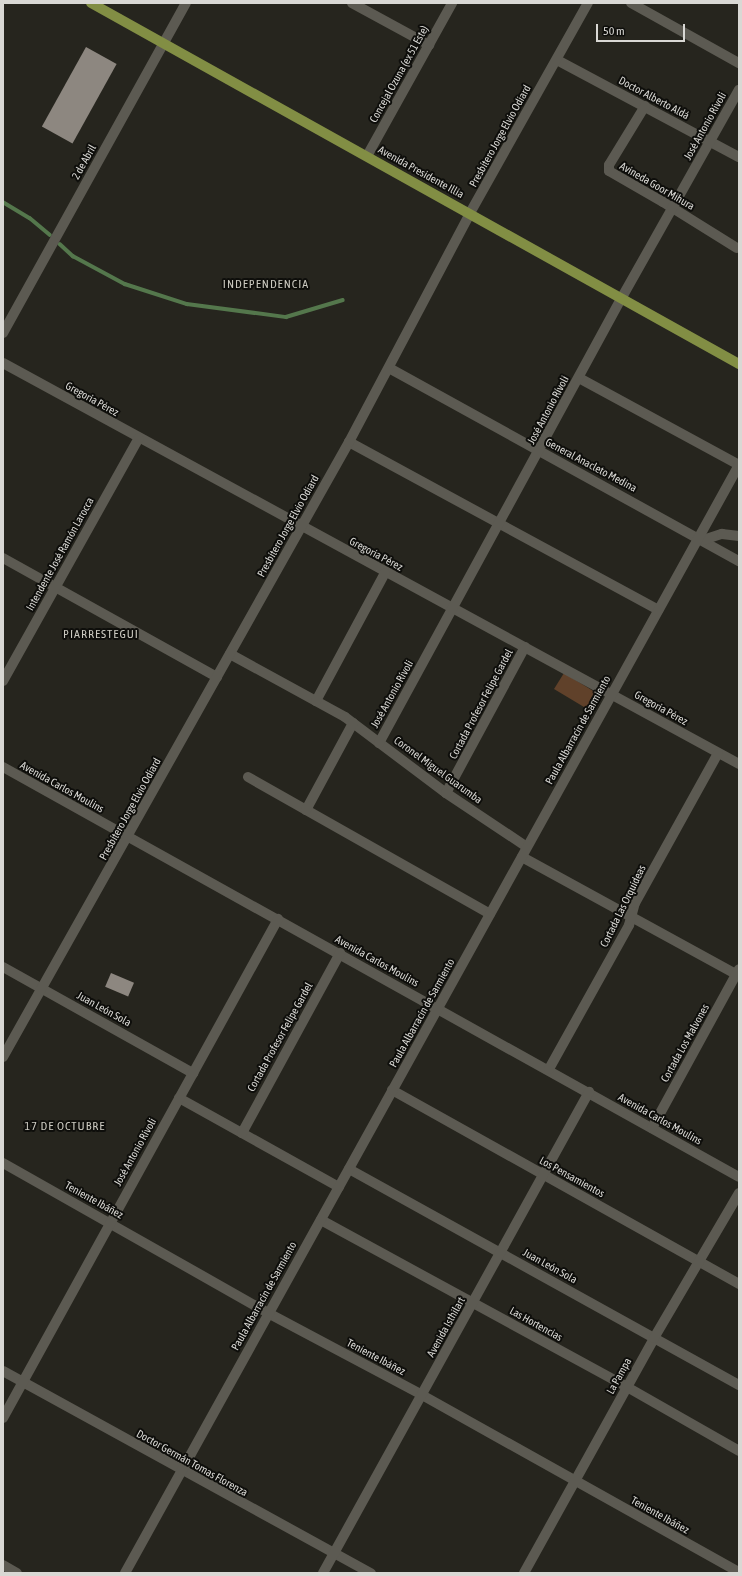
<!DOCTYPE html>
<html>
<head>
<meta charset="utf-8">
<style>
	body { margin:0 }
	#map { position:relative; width:742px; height:1576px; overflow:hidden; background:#26251e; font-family:"Asap Condensed",sans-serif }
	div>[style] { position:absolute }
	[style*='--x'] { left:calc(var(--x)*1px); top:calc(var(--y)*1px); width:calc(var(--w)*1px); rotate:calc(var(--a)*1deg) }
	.green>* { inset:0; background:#60412a }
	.stream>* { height:3.5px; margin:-1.75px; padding:0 1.75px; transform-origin:1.75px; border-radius:1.75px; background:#54774c }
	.building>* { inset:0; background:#8d8780; transform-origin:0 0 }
	.minor>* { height:10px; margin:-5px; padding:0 5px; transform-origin:5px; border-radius:5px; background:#5c5a52 }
	.major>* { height:10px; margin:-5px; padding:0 5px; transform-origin:5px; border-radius:5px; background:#828e44 }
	span { translate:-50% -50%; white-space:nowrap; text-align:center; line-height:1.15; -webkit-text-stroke:4px #0e0e0b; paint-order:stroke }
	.street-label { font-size:11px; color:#d9d8d4 }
	.neighbourhood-label { font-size:12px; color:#cac8bf; letter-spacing:1px }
	.frame { position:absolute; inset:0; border:4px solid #d9d8d4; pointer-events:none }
	.scale { position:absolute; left:596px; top:24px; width:89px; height:18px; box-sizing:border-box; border:2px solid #d9d8d4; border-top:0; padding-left:5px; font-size:12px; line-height:14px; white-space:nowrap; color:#d9d8d4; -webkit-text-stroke:3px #0e0e0b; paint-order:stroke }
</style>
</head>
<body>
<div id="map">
	<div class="green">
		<i style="clip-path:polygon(564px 673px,598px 694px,598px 704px,589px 710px,554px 689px)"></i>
	</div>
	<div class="stream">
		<i style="--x:3;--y:202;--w:31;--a:31"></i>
		<i style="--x:30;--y:218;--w:26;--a:40"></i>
		<i style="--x:60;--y:244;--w:18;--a:43"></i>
		<i style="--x:73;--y:256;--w:59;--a:28.3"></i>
		<i style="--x:125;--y:284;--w:65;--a:17.9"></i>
		<i style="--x:187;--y:304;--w:100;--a:7.5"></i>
		<i style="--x:286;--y:317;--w:59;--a:-16.6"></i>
	</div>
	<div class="building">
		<i style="left:86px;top:47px;width:35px;height:91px;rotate:29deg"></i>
		<i style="left:111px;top:973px;width:25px;height:15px;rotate:23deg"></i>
	</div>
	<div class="minor">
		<i style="--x:352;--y:3;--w:88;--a:28.6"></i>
		<i style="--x:631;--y:3;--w:124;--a:29.1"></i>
		<i style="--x:557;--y:60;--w:206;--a:28.1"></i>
		<i style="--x:645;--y:106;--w:69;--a:121.4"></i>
		<i style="--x:609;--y:165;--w:6;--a:90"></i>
		<i style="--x:609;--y:171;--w:62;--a:29.9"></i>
		<i style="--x:663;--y:202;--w:87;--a:31.9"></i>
		<i style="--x:367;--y:156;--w:175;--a:-60.9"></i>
		<i style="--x:3;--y:333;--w:377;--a:-61"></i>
		<i style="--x:3;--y:363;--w:838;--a:28.58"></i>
		<i style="--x:389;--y:368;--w:400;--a:28.9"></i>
		<i style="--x:579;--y:378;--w:182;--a:28.5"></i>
		<i style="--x:349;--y:442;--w:352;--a:28.5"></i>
		<i style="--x:703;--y:540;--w:20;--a:-18"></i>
		<i style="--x:722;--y:534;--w:17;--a:7"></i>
		<i style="--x:3;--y:558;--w:245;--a:29.1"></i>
		<i style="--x:230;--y:654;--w:131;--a:28.7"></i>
		<i style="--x:345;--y:717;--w:126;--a:37"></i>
		<i style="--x:446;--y:793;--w:97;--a:33.7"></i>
		<i style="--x:3;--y:681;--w:278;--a:-60.8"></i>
		<i style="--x:316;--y:701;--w:145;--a:-61.7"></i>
		<i style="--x:379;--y:743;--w:506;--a:-61.41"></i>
		<i style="--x:621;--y:299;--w:240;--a:-60.6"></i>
		<i style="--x:3;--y:767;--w:842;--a:29.12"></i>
		<i style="--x:248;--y:777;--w:278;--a:29.5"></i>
		<i style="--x:446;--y:793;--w:166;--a:-61.6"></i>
		<i style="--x:306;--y:810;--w:99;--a:-61.6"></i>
		<i style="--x:522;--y:857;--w:247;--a:28.7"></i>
		<i style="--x:3;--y:967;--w:218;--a:29.2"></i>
		<i style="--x:3;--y:1057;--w:706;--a:-60.64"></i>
		<i style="--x:349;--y:442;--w:259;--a:-62.1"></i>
		<i style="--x:470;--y:213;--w:241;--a:-60.7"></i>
		<i style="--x:549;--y:1069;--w:165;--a:-60.9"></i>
		<i style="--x:629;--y:925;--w:23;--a:-75"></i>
		<i style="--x:635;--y:903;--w:171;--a:-61"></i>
		<i style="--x:392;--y:1090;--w:398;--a:29.2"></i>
		<i style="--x:179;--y:1098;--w:183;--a:29.1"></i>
		<i style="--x:652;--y:1128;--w:181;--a:-61.3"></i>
		<i style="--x:242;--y:1133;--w:205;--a:-61.4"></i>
		<i style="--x:3;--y:1163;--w:305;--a:29.5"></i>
		<i style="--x:268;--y:1313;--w:174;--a:28"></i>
		<i style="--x:422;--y:1395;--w:363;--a:29.2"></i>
		<i style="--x:349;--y:1169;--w:446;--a:29"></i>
		<i style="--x:321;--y:1220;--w:349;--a:28.6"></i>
		<i style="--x:627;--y:1387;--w:129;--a:29.7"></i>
		<i style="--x:3;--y:1371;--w:420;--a:28.8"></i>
		<i style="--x:3;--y:1418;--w:570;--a:-61.14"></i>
		<i style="--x:3;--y:1565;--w:16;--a:30"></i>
		<i style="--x:125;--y:1573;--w:1267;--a:-61.01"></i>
		<i style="--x:323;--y:1573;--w:550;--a:-61.06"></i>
		<i style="--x:524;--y:1573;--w:269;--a:-61"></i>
		<i style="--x:654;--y:1338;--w:168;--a:-59.6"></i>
	</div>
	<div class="major">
		<i style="--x:91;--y:3;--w:742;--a:29.12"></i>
	</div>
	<div class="street-label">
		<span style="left:399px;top:74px;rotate:-61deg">Concejal Ozuna (ex 51 Este)</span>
		<span style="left:654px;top:98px;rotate:28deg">Doctor Alberto Aldá</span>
		<span style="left:705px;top:126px;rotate:-61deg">José Antonio Rívoli</span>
		<span style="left:500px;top:136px;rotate:-61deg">Presbítero Jorge Elvio Odiard</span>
		<span style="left:84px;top:162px;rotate:-61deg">2 de Abril</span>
		<span style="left:421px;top:172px;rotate:29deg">Avenida Presidente Illia</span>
		<span style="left:657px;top:186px;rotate:30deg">Avineda Goor Mihura</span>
		<span style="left:92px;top:399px;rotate:29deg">Gregoria Pérez</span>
		<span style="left:548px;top:410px;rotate:-62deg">José Antonio Rívoli</span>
		<span style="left:591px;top:465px;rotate:28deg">General Anacleto Medina</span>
		<span style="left:288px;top:526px;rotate:-61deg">Presbítero Jorge Elvio Odiard</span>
		<span style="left:60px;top:554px;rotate:-61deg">Intendente José Ramón Larocca</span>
		<span style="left:376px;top:554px;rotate:28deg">Gregoria Pérez</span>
		<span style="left:392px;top:694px;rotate:-61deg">José Antonio Rívoli</span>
		<span style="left:481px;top:704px;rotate:-62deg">Cortada Profesor Felipe Gardel</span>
		<span style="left:661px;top:708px;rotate:29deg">Gregoria Pérez</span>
		<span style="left:578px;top:730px;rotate:-61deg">Paula Albarracín de Sarmiento</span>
		<span style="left:438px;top:770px;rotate:36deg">Coronel Miguel Guarumba</span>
		<span style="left:62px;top:787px;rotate:29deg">Avenida Carlos Moulins</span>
		<span style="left:130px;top:809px;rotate:-61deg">Presbítero Jorge Elvio Odiard</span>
		<span style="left:623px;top:906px;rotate:-64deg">Cortada Las Orquídeas</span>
		<span style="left:377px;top:961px;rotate:29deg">Avenida Carlos Moulins</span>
		<span style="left:104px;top:1009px;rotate:29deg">Juan León Sola</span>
		<span style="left:422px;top:1013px;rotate:-61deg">Paula Albarracín de Sarmiento</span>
		<span style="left:280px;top:1037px;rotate:-61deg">Cortada Profesor Felipe Gardel</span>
		<span style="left:685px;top:1043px;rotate:-61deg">Cortada Los Malvones</span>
		<span style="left:660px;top:1119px;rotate:29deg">Avenida Carlos Moulins</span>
		<span style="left:135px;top:1152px;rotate:-61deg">José Antonio Rívoli</span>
		<span style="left:572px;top:1177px;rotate:29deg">Los Pensamientos</span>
		<span style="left:94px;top:1200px;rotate:29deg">Teniente Ibáñez</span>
		<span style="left:550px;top:1266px;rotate:29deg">Juan León Sola</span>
		<span style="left:264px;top:1296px;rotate:-61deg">Paula Albarracín de Sarmiento</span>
		<span style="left:536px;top:1324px;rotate:29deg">Las Hortencias</span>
		<span style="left:446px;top:1327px;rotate:-61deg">Avenida Isthilart</span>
		<span style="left:376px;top:1357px;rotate:28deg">Teniente Ibáñez</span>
		<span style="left:619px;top:1376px;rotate:-61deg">La Pampa</span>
		<span style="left:192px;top:1463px;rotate:29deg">Doctor Germán Tomas Florenza</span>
		<span style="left:660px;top:1515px;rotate:29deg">Teniente Ibáñez</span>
	</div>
	<div class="neighbourhood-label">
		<span style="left:266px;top:285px">INDEPENDENCIA</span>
		<span style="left:101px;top:635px">PIARRESTEGUI</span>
		<span style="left:65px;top:1127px">17 DE OCTUBRE</span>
	</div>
	<div class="frame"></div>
	<div class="scale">50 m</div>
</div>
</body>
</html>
